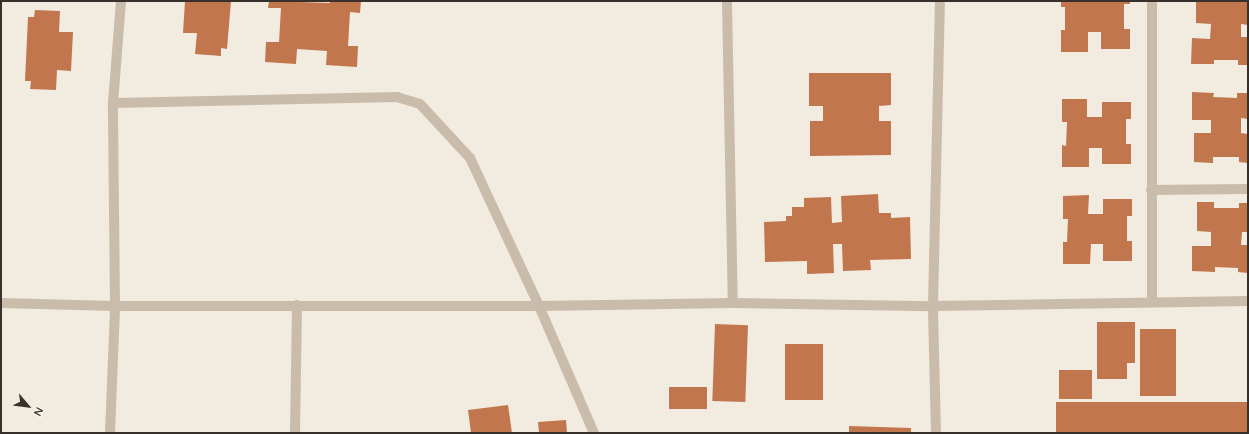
<!DOCTYPE html>
<html>
<head>
<meta charset="utf-8">
<style>
	body { margin:0 }
	#map { position:relative; width:1249px; height:434px; overflow:hidden; background:#f2ebdf; font-family:Quicksand,sans-serif }
	div>[style] { position:absolute }
	[style*='--x'] { left:calc(var(--x)*1px); top:calc(var(--y)*1px); width:calc(var(--w)*1px); rotate:calc(var(--a)*1deg) }
	.building>* { inset:0; background:#c2764d; transform-origin:0 0 }
	.minor>* { height:10px; margin:-5px; padding:0 5px; transform-origin:5px; border-radius:5px; background:#cabcab }
	span { translate:-50% -50%; white-space:nowrap; text-align:center; line-height:1.15; -webkit-text-stroke:3px #faf4eb; paint-order:stroke }
	.frame { position:absolute; inset:0; border:2px solid #38302a; pointer-events:none }
	.north { position:absolute; left:8px; top:386px; width:40px; height:40px; -webkit-text-stroke:3px #faf4eb; paint-order:stroke; rotate:118deg; font-size:11px; font-weight:700; line-height:16px; text-align:center; color:#38302a }
	.north::after { content:''; display:block; margin:auto; width:14px; height:18px; background:#38302a; clip-path:polygon(50% 0,100% 100%,50% 72%,0 100%) }
</style>
</head>
<body>
<div id="map">
	<div class="building">
		<i style="clip-path:polygon(185px 1px,231px 1px,227px 49px,221px 48px,221px 56px,195px 54px,197px 33px,183px 33px)"></i>
		<i style="clip-path:polygon(269px 1px,330px 3px,330px 1px,361px 1px,360px 13px,350px 12px,348px 46px,358px 46px,357px 67px,326px 65px,327px 51px,297px 49px,296px 64px,265px 62px,266px 42px,279px 42px,281px 8px,268px 8px)"></i>
		<i style="clip-path:polygon(1061px 1px,1130px 1px,1130px 4px,1124px 4px,1124px 29px,1130px 29px,1130px 49px,1101px 49px,1101px 32px,1088px 32px,1088px 52px,1061px 52px,1061px 30px,1065px 30px,1065px 7px,1061px 7px)"></i>
		<i style="clip-path:polygon(1196px 1px,1248px 1px,1248px 25px,1241px 24px,1241px 37px,1248px 37px,1248px 65px,1238px 65px,1238px 60px,1214px 60px,1214px 64px,1191px 64px,1192px 38px,1210px 39px,1211px 24px,1196px 23px)"></i>
		<i style="clip-path:polygon(35px 10px,60px 11px,59px 32px,73px 32px,71px 71px,57px 70px,56px 90px,30px 89px,31px 81px,25px 81px,28px 17px,34px 17px)"></i>
		<i style="clip-path:polygon(809px 73px,891px 73px,891px 105px,879px 106px,879px 121px,891px 121px,891px 155px,810px 156px,810px 121px,823px 121px,823px 106px,809px 106px)"></i>
		<i style="clip-path:polygon(1192px 92px,1214px 93px,1213px 97px,1237px 98px,1237px 93px,1248px 93px,1248px 119px,1241px 118px,1241px 133px,1248px 134px,1248px 163px,1239px 162px,1239px 157px,1213px 157px,1213px 163px,1194px 162px,1194px 133px,1211px 133px,1211px 120px,1192px 120px)"></i>
		<i style="clip-path:polygon(1062px 99px,1087px 99px,1087px 117px,1102px 117px,1102px 102px,1131px 102px,1131px 119px,1126px 119px,1126px 144px,1131px 144px,1131px 164px,1102px 164px,1102px 148px,1089px 148px,1089px 167px,1062px 167px,1062px 145px,1066px 146px,1067px 122px,1062px 122px)"></i>
		<i style="clip-path:polygon(878px 194px,879px 213px,891px 213px,891px 218px,910px 217px,911px 259px,870px 260px,871px 270px,843px 271px,842px 244px,833px 244px,834px 273px,807px 274px,807px 261px,765px 262px,764px 222px,786px 221px,786px 216px,792px 216px,792px 207px,804px 207px,804px 198px,831px 197px,832px 223px,842px 222px,841px 196px)"></i>
		<i style="clip-path:polygon(1089px 195px,1088px 214px,1103px 214px,1103px 199px,1132px 199px,1132px 216px,1127px 216px,1127px 241px,1132px 241px,1132px 261px,1103px 261px,1103px 244px,1091px 244px,1090px 264px,1063px 264px,1063px 242px,1067px 242px,1068px 219px,1063px 219px,1063px 196px)"></i>
		<i style="clip-path:polygon(1197px 202px,1214px 202px,1214px 208px,1239px 208px,1239px 203px,1248px 203px,1248px 232px,1242px 232px,1241px 245px,1248px 245px,1248px 273px,1238px 272px,1238px 268px,1215px 267px,1215px 272px,1192px 271px,1192px 246px,1211px 246px,1211px 232px,1197px 231px)"></i>
		<i style="clip-path:polygon(1097px 322px,1135px 322px,1135px 363px,1127px 363px,1127px 379px,1097px 379px)"></i>
		<i style="left:715px;top:324px;width:33px;height:77px;rotate:2deg"></i>
		<i style="left:1140px;top:329px;width:36px;height:67px"></i>
		<i style="left:785px;top:344px;width:38px;height:56px"></i>
		<i style="left:1092px;top:370px;width:29px;height:33px;rotate:90deg"></i>
		<i style="left:707px;top:387px;width:22px;height:38px;rotate:90deg"></i>
		<i style="left:1248px;top:402px;width:31px;height:192px;rotate:90deg"></i>
		<i style="clip-path:polygon(508px 405px,512px 433px,471px 433px,468px 410px)"></i>
		<i style="clip-path:polygon(566px 420px,567px 433px,539px 433px,538px 422px)"></i>
		<i style="clip-path:polygon(849px 426px,911px 428px,911px 433px,849px 433px)"></i>
	</div>
	<div class="minor">
		<i style="--x:727;--y:1;--w:302;--a:88.9"></i>
		<i style="--x:113;--y:103;--w:284;--a:-1.2"></i>
		<i style="--x:397;--y:97;--w:24;--a:17"></i>
		<i style="--x:420;--y:104;--w:74;--a:47.2"></i>
		<i style="--x:470;--y:158;--w:163;--a:65"></i>
		<i style="--x:539;--y:306;--w:138;--a:66.6"></i>
		<i style="--x:1151;--y:190;--w:97;--a:-0.6"></i>
		<i style="--x:1152;--y:302;--w:301;--a:-90"></i>
		<i style="--x:1;--y:303;--w:114;--a:1.5"></i>
		<i style="--x:115;--y:306;--w:424;--a:0"></i>
		<i style="--x:539;--y:306;--w:194;--a:-0.9"></i>
		<i style="--x:733;--y:303;--w:200;--a:0.9"></i>
		<i style="--x:933;--y:306;--w:315;--a:-0.9"></i>
		<i style="--x:110;--y:433;--w:127;--a:-87.7"></i>
		<i style="--x:115;--y:306;--w:203;--a:-90.6"></i>
		<i style="--x:113;--y:103;--w:102;--a:-85.5"></i>
		<i style="--x:295;--y:433;--w:128;--a:-89.1"></i>
		<i style="--x:936;--y:433;--w:127;--a:-91.4"></i>
		<i style="--x:933;--y:306;--w:305;--a:-88.7"></i>
	</div>
	<div class="frame"></div>
	<div class="north">N</div>
</div>
</body>
</html>
